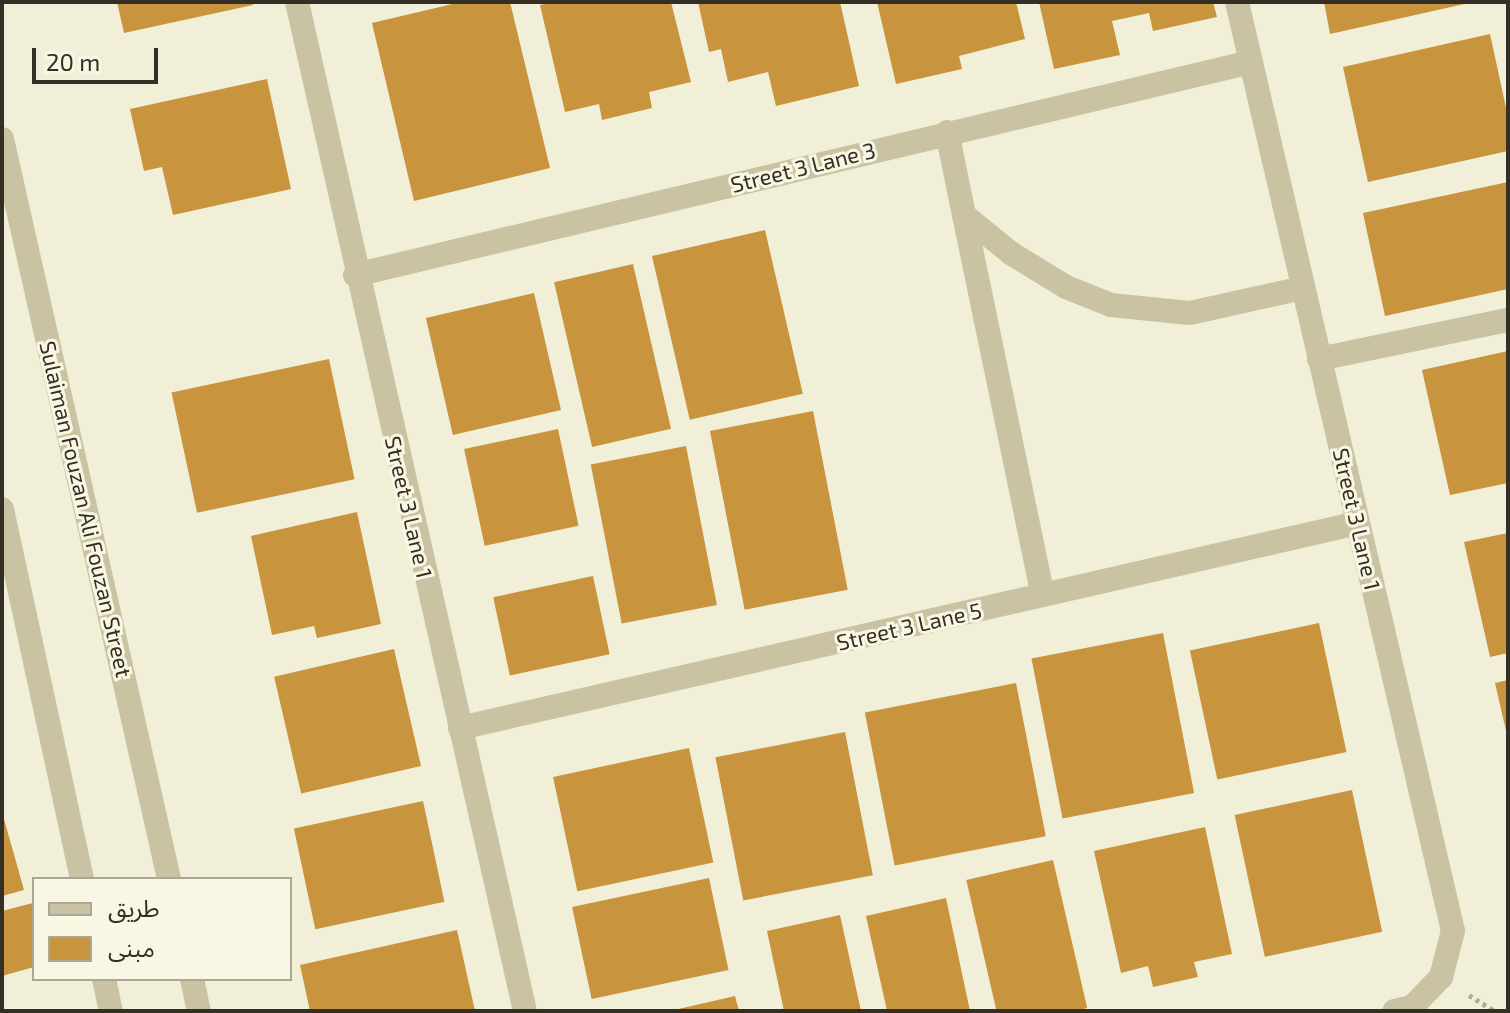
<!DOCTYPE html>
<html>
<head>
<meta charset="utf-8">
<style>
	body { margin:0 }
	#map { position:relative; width:1510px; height:1013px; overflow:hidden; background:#f1efd7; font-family:"Exo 2","Noto Sans Arabic",sans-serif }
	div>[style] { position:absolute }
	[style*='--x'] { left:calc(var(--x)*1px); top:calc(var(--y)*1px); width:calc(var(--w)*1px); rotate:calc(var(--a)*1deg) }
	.building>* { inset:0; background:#c8943e; transform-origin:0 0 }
	.path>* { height:5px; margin-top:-2.5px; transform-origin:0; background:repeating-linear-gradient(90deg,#b4ad8d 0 4px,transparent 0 8px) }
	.minor>* { height:24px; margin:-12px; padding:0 12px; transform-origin:12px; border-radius:12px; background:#c9c3a3 }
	span { translate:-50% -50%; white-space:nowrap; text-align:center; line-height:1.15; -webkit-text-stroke:6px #f9f7e3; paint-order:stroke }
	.street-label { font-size:22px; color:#342f25 }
	.frame { position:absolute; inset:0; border:4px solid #342f25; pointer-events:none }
	.legend { position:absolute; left:32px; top:877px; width:260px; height:104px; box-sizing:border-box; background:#f9f7e3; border:2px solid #aaa797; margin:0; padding:10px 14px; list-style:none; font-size:24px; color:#342f25 }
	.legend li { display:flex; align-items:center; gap:16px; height:40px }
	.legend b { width:40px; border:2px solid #aaa797 }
	.scale { position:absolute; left:32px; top:48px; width:126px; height:36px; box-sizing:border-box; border:4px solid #342f25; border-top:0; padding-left:10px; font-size:24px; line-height:28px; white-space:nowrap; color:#342f25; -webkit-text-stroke:6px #f9f7e3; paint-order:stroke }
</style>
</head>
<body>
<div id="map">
	<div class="building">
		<i style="clip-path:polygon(117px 2px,252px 2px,253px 5px,124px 33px)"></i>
		<i style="clip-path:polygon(461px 2px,510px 2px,550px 168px,414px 201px,372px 23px)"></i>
		<i style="clip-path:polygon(552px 2px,671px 2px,691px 82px,649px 92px,652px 108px,602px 120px,599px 104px,565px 112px,540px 5px)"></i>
		<i style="clip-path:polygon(698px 2px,840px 2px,859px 86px,776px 106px,768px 72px,728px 82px,721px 49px,709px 52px)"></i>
		<i style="clip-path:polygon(877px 2px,1016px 2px,1025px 39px,959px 56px,962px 69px,896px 84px)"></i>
		<i style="clip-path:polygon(1039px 2px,1213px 2px,1217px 17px,1153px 31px,1149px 13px,1112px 21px,1120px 55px,1054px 69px)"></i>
		<i style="clip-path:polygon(1324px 2px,1468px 2px,1469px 3px,1330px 34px)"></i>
		<i style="clip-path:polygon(1490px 34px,1508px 117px,1508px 151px,1368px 182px,1343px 67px)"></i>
		<i style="clip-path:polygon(267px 79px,291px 189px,173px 215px,162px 167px,144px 171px,130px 109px)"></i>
		<i style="clip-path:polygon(1508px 182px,1508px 289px,1385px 316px,1363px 213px)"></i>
		<i style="left:765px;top:230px;width:168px;height:116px;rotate:77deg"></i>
		<i style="left:633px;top:264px;width:169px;height:81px;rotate:77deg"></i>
		<i style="left:534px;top:293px;width:120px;height:111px;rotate:77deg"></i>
		<i style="clip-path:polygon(1508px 351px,1508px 483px,1450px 495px,1422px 370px)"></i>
		<i style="left:329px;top:359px;width:123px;height:161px;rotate:78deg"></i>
		<i style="left:813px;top:411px;width:182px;height:105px;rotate:79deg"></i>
		<i style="left:558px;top:429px;width:99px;height:96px;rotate:78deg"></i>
		<i style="left:686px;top:446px;width:162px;height:97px;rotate:79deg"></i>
		<i style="clip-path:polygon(357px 512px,381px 624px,317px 638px,314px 626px,272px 635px,251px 536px)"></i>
		<i style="clip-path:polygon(1508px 533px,1508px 653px,1490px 657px,1464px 542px)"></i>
		<i style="left:593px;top:576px;width:80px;height:102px;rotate:78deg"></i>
		<i style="left:1319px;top:623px;width:132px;height:132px;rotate:78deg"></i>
		<i style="left:1163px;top:633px;width:163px;height:134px;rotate:79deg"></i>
		<i style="left:394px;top:649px;width:120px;height:123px;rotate:77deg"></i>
		<i style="clip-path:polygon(1508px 680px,1508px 735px,1507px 735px,1495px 683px)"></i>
		<i style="left:1016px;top:683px;width:156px;height:154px;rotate:79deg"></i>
		<i style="left:845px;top:732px;width:146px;height:132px;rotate:79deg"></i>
		<i style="left:689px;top:748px;width:117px;height:139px;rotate:78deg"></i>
		<i style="left:1352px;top:790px;width:145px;height:120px;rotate:78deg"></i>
		<i style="left:423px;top:801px;width:103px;height:132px;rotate:78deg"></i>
		<i style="clip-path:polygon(2px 812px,24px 890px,2px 896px)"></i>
		<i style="clip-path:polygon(1205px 827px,1232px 954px,1194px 962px,1198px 977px,1153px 987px,1148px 966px,1121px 973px,1094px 851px)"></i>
		<i style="left:1053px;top:860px;width:152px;height:89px;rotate:77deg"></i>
		<i style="left:709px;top:878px;width:94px;height:140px;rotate:78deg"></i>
		<i style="clip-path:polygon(946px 898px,970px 1011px,887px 1011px,866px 916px)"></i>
		<i style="clip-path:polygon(33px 903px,34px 967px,2px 976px,2px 911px)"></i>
		<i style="clip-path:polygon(840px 915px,861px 1011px,784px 1011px,767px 931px)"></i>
		<i style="clip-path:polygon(457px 930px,475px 1011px,310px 1011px,300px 965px)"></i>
		<i style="clip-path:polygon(735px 996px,739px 1011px,674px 1011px,674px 1010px)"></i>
	</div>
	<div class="path">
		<i style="--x:1469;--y:995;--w:31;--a:32"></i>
	</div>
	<div class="minor">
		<i style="--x:297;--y:2;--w:1034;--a:77.27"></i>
		<i style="--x:1237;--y:2;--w:954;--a:76.91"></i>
		<i style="--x:1453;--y:931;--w:48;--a:104.6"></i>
		<i style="--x:1441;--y:977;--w:42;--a:134"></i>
		<i style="--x:1412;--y:1007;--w:18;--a:167"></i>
		<i style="--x:947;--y:132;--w:85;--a:78.4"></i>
		<i style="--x:964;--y:215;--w:62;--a:39.1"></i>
		<i style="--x:1012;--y:254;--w:63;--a:31.4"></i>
		<i style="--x:1066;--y:287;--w:48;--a:21.8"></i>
		<i style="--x:1111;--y:305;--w:79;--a:5.8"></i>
		<i style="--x:1190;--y:313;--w:116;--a:-12.5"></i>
		<i style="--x:2;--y:139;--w:759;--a:77.28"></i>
		<i style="--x:964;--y:215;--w:388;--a:78.3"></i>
		<i style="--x:355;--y:275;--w:921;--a:-13.37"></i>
		<i style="--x:1319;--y:359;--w:193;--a:-11.7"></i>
		<i style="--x:2;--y:509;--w:379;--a:77.8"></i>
		<i style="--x:460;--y:728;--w:921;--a:-12.86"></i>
		<i style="--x:104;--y:979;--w:33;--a:78"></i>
		<i style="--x:192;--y:979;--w:33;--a:78"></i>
	</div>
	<div class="street-label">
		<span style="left:803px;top:167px;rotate:-14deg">Street 3 Lane 3</span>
		<span style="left:409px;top:507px;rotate:77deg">Street 3 Lane 1</span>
		<span style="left:86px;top:509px;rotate:77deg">Sulaiman Fouzan Ali Fouzan Street</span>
		<span style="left:1357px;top:519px;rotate:77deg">Street 3 Lane 1</span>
		<span style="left:909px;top:626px;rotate:-13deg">Street 3 Lane 5</span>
	</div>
	<div class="frame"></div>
	<ul class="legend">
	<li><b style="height:10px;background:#c9c3a3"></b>طريق</li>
	<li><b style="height:22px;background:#c8943e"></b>مبنى</li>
	</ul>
	<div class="scale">20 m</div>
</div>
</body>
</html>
